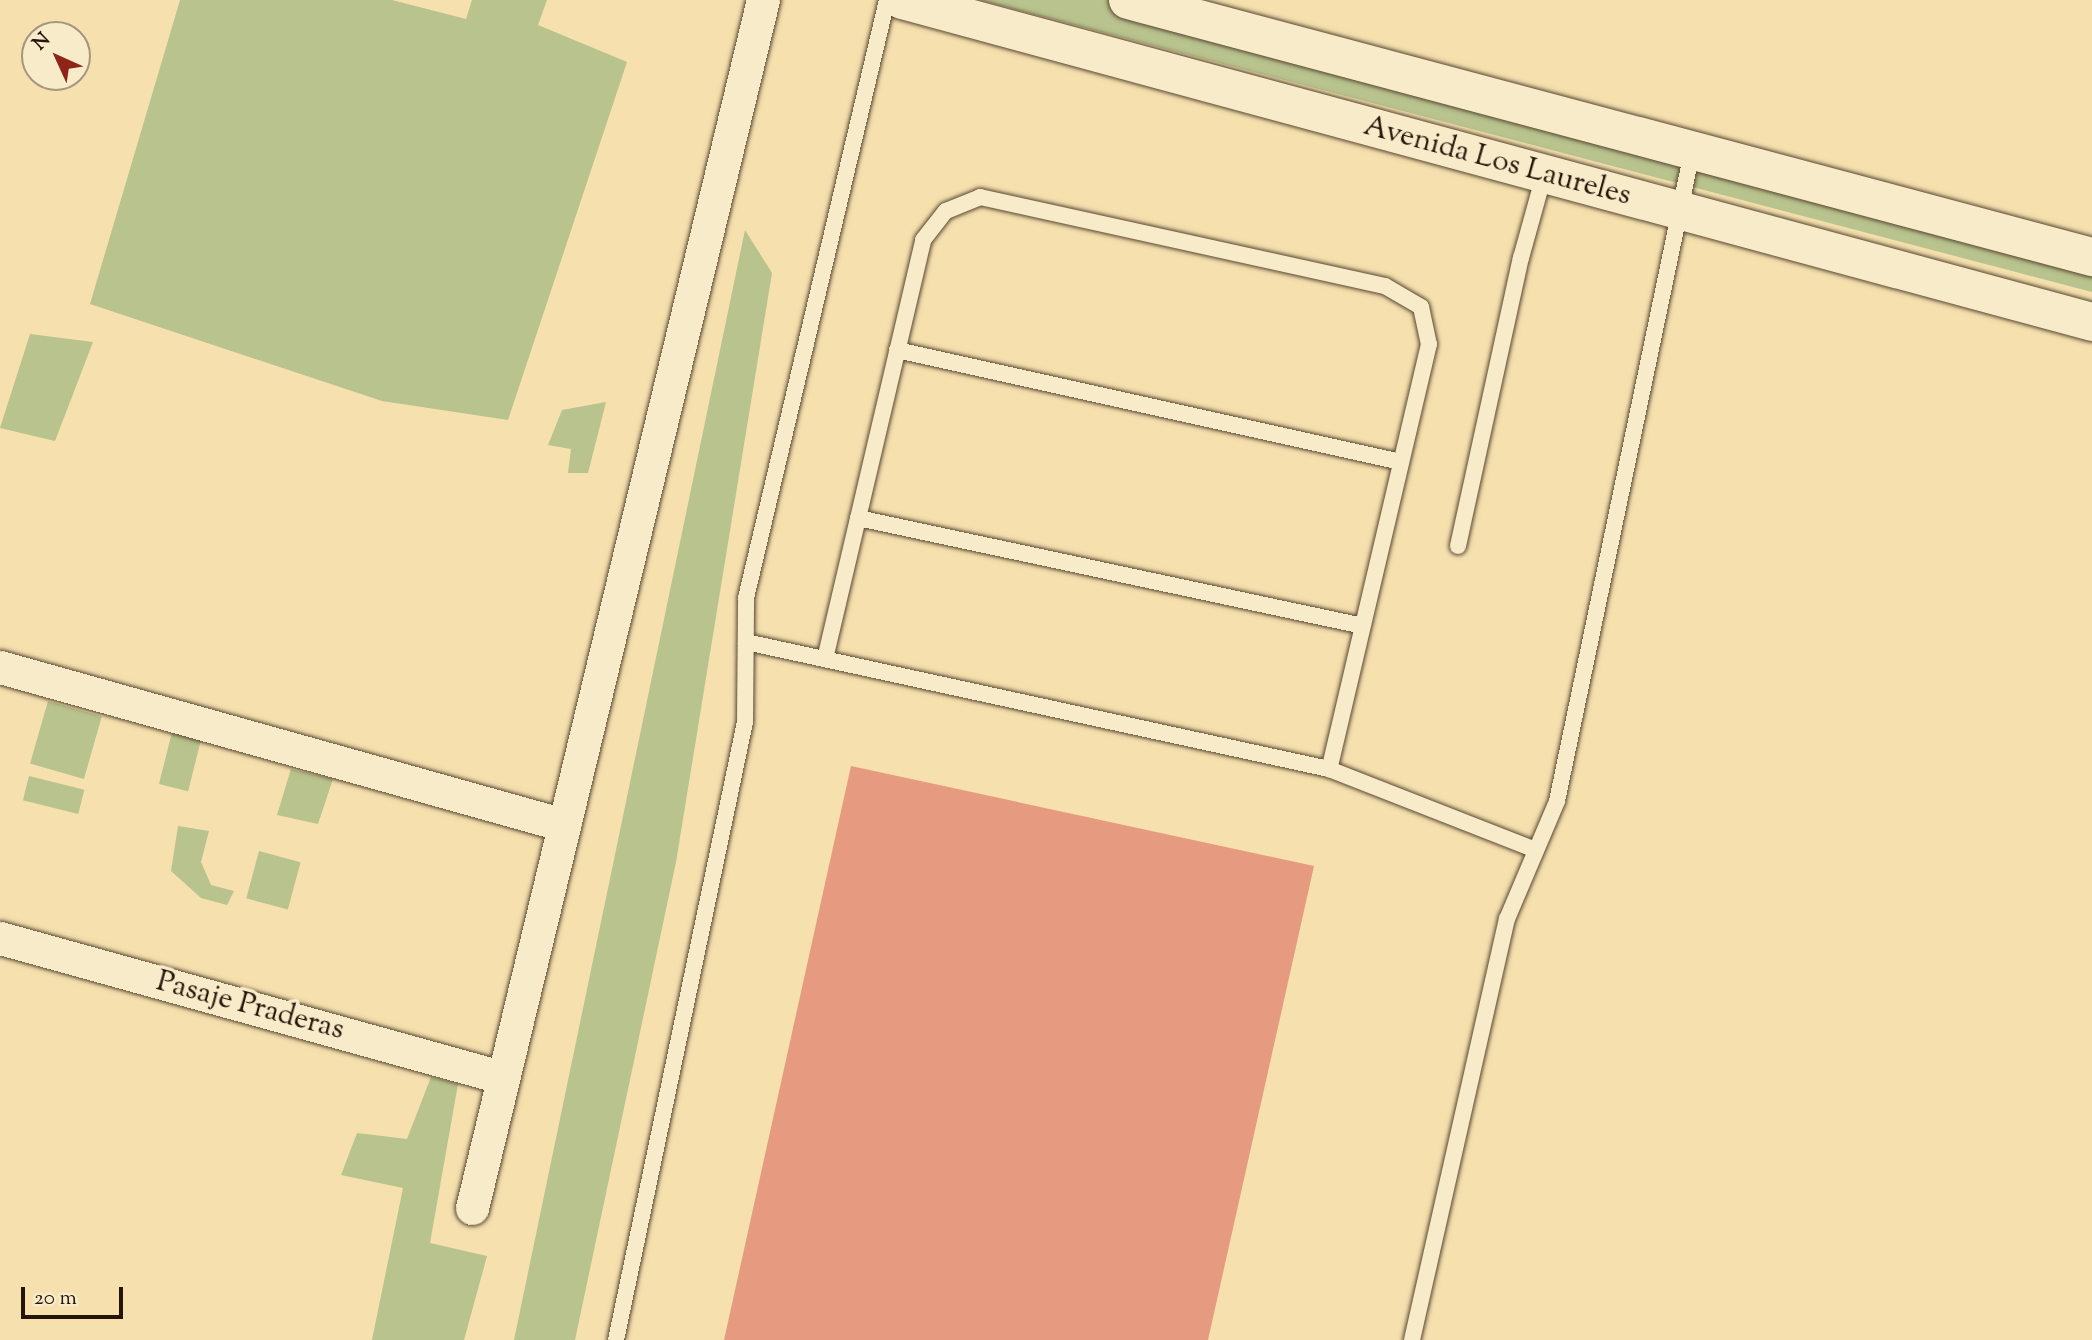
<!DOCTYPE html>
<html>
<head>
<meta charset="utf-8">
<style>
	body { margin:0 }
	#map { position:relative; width:2092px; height:1340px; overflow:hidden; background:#f5e0ae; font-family:"Sorts Mill Goudy",serif }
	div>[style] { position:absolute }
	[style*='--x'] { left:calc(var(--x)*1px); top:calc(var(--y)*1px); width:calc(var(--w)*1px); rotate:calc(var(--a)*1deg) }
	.green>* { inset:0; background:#b8c38d; transform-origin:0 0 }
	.building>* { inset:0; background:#e69a80 }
	.roads { filter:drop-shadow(0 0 2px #594732) drop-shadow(0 0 2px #594732) }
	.lane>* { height:16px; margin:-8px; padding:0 8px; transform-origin:8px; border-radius:8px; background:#f8ebca }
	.street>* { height:33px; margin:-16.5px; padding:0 16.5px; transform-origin:16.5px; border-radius:16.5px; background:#f8ebca }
	.secondary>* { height:38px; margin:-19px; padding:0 19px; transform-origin:19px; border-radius:19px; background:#f8ebca }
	span { translate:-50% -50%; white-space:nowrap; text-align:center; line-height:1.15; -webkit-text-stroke:7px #f8ebca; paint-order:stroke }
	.street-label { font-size:30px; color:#251408 }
	.north { position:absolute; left:21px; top:21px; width:70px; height:70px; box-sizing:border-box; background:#f8ebca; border:2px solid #a4957c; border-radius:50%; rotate:315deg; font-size:19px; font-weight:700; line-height:28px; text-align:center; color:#251408 }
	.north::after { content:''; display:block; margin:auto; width:24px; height:32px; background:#8f2418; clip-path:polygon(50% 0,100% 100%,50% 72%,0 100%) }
	.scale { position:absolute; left:21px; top:1287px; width:102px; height:32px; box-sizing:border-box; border:4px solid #251408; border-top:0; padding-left:9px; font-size:21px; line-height:24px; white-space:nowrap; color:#251408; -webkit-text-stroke:5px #f8ebca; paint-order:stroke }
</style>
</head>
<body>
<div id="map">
	<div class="green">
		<i style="clip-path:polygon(180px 0,392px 0,466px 19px,472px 0,547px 0,538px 25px,627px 62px,508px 420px,382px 401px,90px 304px)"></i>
		<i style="clip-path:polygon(980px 0,1131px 0,2092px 259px,2092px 292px)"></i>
		<i style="clip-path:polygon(745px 230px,772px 273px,676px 862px,575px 1340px,514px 1340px)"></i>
		<i style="clip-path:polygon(30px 334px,93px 342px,55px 441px,0 428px)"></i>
		<i style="clip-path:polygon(606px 402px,588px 473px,568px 473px,571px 449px,548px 445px,562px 410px)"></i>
		<i style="left:48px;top:701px;width:56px;height:65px;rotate:16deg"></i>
		<i style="left:175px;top:720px;width:30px;height:66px;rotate:14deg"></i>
		<i style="clip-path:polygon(291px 769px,333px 779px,318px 824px,277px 815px)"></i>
		<i style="left:29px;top:776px;width:57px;height:25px;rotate:14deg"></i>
		<i style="clip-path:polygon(178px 826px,209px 831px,201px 862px,211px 885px,234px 891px,227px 905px,201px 898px,171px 871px)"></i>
		<i style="left:259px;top:851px;width:43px;height:49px;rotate:15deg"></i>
		<i style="clip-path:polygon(431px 1077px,458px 1084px,430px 1243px,487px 1256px,464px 1340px,372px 1340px,403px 1188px,341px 1175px,357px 1133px,407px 1139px)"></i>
	</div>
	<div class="building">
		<i style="clip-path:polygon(851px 766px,1314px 866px,1208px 1340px,724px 1340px)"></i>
	</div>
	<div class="roads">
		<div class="lane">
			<i style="--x:897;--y:350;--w:516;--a:12.53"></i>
			<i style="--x:858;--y:518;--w:516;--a:12.07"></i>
			<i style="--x:1458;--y:546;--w:295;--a:-77.7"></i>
			<i style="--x:1521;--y:258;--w:86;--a:-74.5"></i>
			<i style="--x:746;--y:642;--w:597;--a:12.29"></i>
			<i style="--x:1329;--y:769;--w:222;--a:21.4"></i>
			<i style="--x:825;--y:659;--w:430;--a:-76.8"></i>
			<i style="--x:923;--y:240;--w:37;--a:-52"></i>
			<i style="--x:946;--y:211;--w:37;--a:-22"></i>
			<i style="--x:980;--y:197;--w:415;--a:12.4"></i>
			<i style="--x:1385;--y:286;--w:42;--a:30.3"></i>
			<i style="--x:1421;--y:307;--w:38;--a:78"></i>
			<i style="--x:1429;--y:344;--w:437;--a:103.2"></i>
			<i style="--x:616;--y:1340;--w:631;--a:-78.21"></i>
			<i style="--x:745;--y:722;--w:124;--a:-89.5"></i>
			<i style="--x:746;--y:598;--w:614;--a:-76.73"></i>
			<i style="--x:1412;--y:1340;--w:432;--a:-77.3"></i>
			<i style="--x:1507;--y:919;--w:128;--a:-67"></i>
			<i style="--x:1557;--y:801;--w:663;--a:-78.25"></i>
		</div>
		<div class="street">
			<i style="--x:0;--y:667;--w:586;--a:15.65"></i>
			<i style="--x:0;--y:938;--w:520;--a:15.51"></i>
			<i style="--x:472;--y:1208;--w:1243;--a:-76.46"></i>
		</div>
		<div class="secondary">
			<i style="--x:902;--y:0;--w:1233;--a:15.14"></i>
			<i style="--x:1128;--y:0;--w:998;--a:14.93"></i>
		</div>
	</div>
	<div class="street-label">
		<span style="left:1497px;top:162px;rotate:15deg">Avenida Los Laureles</span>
		<span style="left:250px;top:1007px;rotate:15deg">Pasaje Praderas</span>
	</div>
	<div class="north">N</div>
	<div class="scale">20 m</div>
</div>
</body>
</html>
